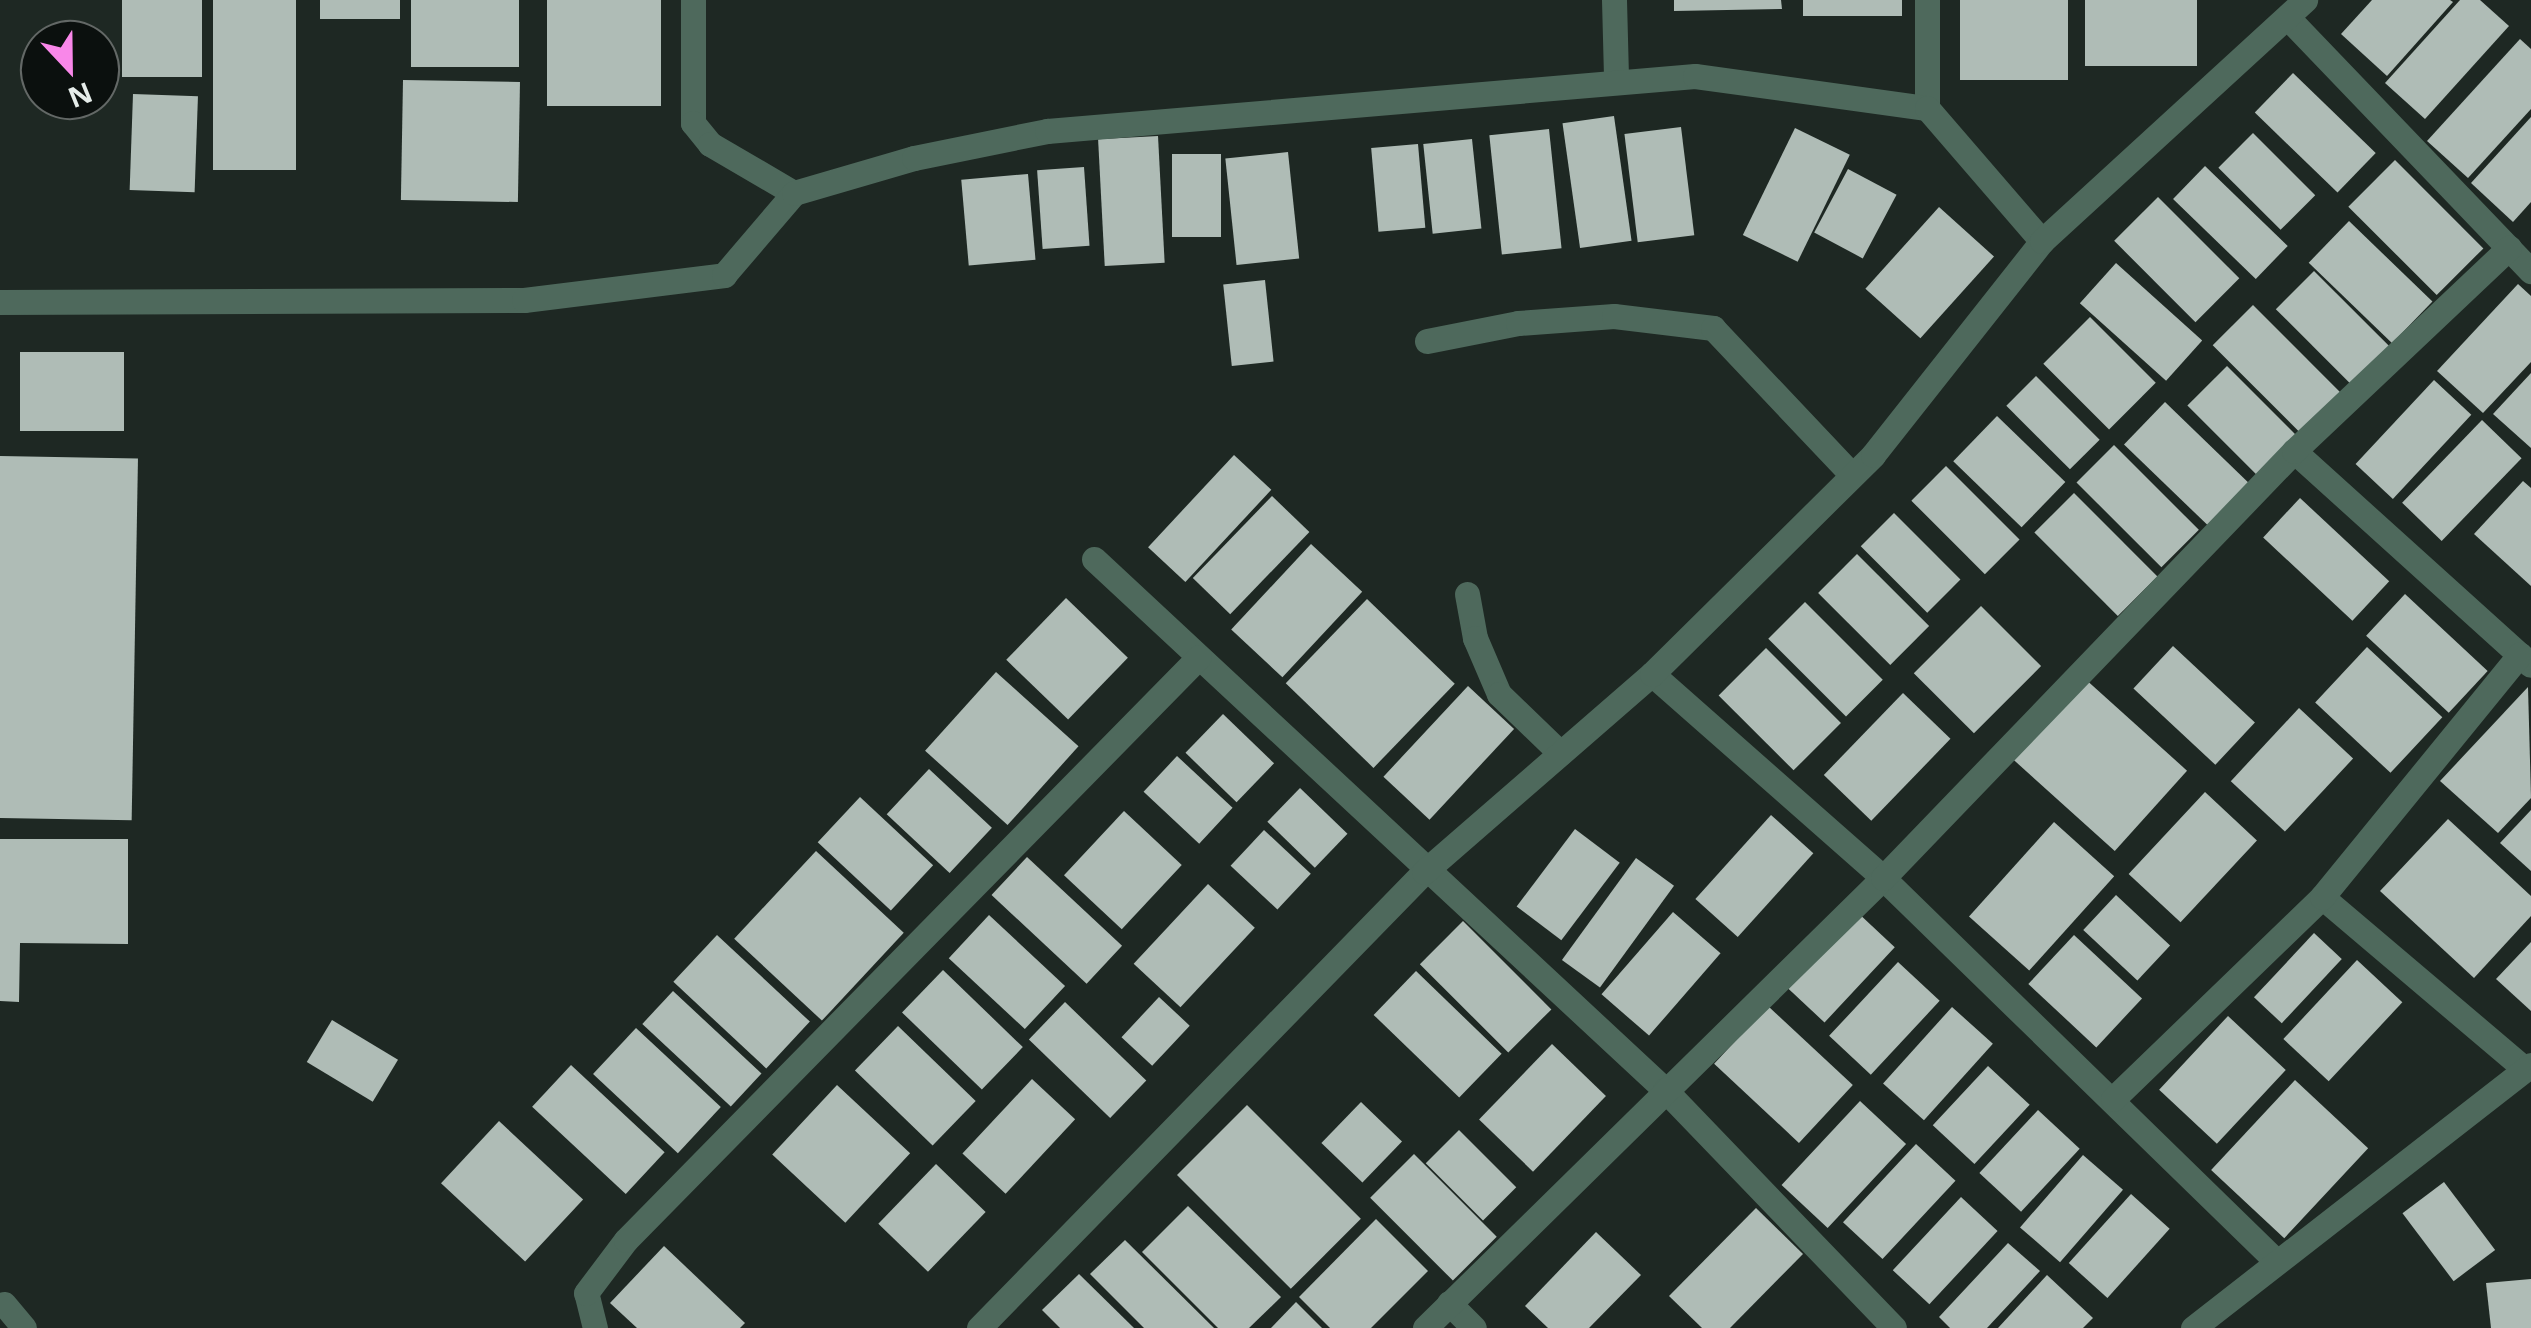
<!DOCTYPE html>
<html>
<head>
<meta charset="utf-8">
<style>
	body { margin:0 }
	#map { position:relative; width:2531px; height:1328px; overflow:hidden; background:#1e2823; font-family:"Noto Sans",sans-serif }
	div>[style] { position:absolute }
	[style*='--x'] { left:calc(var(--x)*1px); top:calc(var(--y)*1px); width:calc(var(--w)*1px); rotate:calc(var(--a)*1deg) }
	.building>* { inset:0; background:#afbcb6; transform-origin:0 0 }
	.lane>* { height:25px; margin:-12.5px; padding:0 12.5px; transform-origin:12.5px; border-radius:12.5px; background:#4e695c }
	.street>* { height:25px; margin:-12.5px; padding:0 12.5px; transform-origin:12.5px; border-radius:12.5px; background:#4e695c }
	span { translate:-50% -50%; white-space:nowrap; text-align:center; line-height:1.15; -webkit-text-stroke:10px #0b100e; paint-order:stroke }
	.north { position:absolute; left:20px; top:20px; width:100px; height:100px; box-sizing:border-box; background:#0b100e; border:2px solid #636866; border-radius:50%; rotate:158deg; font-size:28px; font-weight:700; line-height:40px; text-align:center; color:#e6edea }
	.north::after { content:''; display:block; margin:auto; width:35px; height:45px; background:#f987e9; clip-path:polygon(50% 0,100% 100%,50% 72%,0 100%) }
</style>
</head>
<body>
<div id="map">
	<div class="building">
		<i style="left:122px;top:0;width:80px;height:77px"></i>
		<i style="left:213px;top:0;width:83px;height:170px"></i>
		<i style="left:320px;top:0;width:80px;height:19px"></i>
		<i style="left:411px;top:0;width:108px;height:67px"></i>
		<i style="left:547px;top:0;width:114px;height:106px"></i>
		<i style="clip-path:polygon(1674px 0,1781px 0,1782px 9px,1674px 11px)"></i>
		<i style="left:1803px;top:0;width:99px;height:16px"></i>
		<i style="left:1960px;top:0;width:108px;height:80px"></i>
		<i style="left:2085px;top:0;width:112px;height:66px"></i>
		<i style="clip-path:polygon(2372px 0,2450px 0,2453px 2px,2387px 76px,2341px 34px)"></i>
		<i style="clip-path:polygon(2460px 0,2480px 0,2509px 26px,2425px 119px,2385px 83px)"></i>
		<i style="clip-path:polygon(2520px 39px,2531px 49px,2531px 109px,2468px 178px,2427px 141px)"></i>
		<i style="left:2293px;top:73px;width:115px;height:55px;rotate:44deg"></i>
		<i style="left:403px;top:80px;width:117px;height:120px;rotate:1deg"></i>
		<i style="left:133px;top:94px;width:65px;height:96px;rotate:2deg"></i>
		<i style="left:1614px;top:116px;width:126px;height:52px;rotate:82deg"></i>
		<i style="clip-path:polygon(2531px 117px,2531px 202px,2513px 222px,2471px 183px)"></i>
		<i style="left:1681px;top:127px;width:109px;height:57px;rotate:83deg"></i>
		<i style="left:1795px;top:128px;width:61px;height:119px;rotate:26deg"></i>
		<i style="left:1549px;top:129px;width:120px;height:60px;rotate:84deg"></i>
		<i style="left:2253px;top:133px;width:88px;height:49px;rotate:45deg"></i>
		<i style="left:1158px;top:136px;width:127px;height:60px;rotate:87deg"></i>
		<i style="left:1472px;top:139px;width:90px;height:49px;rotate:84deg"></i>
		<i style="left:1418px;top:144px;width:84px;height:47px;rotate:85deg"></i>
		<i style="left:1288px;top:152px;width:107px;height:63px;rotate:84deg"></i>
		<i style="left:1172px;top:154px;width:49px;height:83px"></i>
		<i style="left:2395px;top:160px;width:125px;height:66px;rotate:45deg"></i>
		<i style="left:2205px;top:166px;width:115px;height:46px;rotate:44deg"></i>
		<i style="left:1084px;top:167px;width:79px;height:47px;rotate:86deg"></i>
		<i style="left:1848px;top:169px;width:55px;height:72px;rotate:28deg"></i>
		<i style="left:1028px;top:174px;width:86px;height:67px;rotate:85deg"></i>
		<i style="left:2158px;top:197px;width:115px;height:62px;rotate:45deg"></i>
		<i style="left:1939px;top:207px;width:74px;height:110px;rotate:42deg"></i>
		<i style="left:2349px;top:221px;width:116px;height:58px;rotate:44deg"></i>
		<i style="left:2116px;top:263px;width:116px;height:54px;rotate:42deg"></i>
		<i style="left:2314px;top:271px;width:108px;height:54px;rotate:45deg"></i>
		<i style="left:1265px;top:280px;width:82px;height:42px;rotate:84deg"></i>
		<i style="clip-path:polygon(2518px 284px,2531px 296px,2531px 362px,2483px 413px,2437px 371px)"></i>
		<i style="left:2253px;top:305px;width:124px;height:57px;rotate:45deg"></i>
		<i style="left:2090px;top:317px;width:93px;height:66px;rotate:45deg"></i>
		<i style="left:124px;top:352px;width:79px;height:104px;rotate:90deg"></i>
		<i style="left:2227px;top:366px;width:100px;height:56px;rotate:45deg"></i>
		<i style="clip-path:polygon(2531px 373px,2531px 448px,2493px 414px)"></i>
		<i style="left:2036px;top:376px;width:90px;height:42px;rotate:45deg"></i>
		<i style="left:2434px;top:380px;width:51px;height:115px;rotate:43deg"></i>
		<i style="left:2165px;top:402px;width:119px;height:59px;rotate:44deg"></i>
		<i style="left:1997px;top:416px;width:95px;height:63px;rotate:44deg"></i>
		<i style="left:2482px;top:420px;width:55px;height:115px;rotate:44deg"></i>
		<i style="left:2114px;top:445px;width:120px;height:53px;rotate:45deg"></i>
		<i style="left:1234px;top:455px;width:51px;height:126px;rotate:43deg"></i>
		<i style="left:0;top:456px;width:138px;height:362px;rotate:1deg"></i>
		<i style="left:1946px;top:466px;width:104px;height:49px;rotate:45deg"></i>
		<i style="clip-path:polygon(2523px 481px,2531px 488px,2531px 586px,2474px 534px)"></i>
		<i style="left:2074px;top:493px;width:118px;height:56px;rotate:45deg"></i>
		<i style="left:1272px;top:496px;width:52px;height:114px;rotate:44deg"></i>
		<i style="left:2300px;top:498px;width:122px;height:54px;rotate:43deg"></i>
		<i style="left:1894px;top:513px;width:94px;height:47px;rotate:45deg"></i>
		<i style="left:1311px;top:544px;width:70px;height:117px;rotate:43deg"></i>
		<i style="left:1857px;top:554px;width:102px;height:55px;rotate:45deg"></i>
		<i style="left:2405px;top:594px;width:113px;height:57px;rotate:43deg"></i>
		<i style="left:1066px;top:598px;width:86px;height:86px;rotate:44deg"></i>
		<i style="left:1367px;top:599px;width:122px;height:117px;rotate:44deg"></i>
		<i style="left:1805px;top:602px;width:110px;height:52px;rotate:45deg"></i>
		<i style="left:1981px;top:606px;width:85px;height:95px;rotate:45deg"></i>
		<i style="left:2173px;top:646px;width:112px;height:58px;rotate:43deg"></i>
		<i style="left:2367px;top:647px;width:103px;height:76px;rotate:43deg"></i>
		<i style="left:1766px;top:648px;width:106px;height:67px;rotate:45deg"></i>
		<i style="left:996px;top:672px;width:111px;height:106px;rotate:42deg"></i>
		<i style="left:2083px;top:677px;width:140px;height:108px;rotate:42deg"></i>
		<i style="left:1468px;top:686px;width:63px;height:124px;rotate:43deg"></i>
		<i style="clip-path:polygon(2528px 687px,2531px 798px,2498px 833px,2440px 781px)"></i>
		<i style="left:1903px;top:693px;width:66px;height:114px;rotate:44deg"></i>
		<i style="left:2299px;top:708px;width:74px;height:100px;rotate:43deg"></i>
		<i style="left:1223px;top:714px;width:71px;height:54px;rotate:44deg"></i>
		<i style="left:1177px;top:756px;width:76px;height:49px;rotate:43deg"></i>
		<i style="left:929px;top:769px;width:86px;height:62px;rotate:43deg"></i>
		<i style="left:1300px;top:788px;width:66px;height:47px;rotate:44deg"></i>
		<i style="left:2205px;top:792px;width:71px;height:112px;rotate:43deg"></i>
		<i style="left:860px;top:797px;width:100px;height:62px;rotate:43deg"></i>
		<i style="clip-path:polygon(2531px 810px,2531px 871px,2500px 843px)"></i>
		<i style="left:1124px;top:811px;width:79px;height:88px;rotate:43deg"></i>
		<i style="left:1771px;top:815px;width:57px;height:113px;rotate:42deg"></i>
		<i style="clip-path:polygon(2448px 819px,2531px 896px,2531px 916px,2474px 978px,2380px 891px)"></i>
		<i style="left:2054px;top:822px;width:81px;height:127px;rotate:42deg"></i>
		<i style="left:1575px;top:829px;width:56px;height:97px;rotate:37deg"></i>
		<i style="left:1264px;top:830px;width:64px;height:49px;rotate:43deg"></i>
		<i style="clip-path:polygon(0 839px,128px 839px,128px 944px,20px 943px,19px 1002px,0 1001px)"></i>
		<i style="left:816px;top:851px;width:120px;height:120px;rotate:43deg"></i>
		<i style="left:1027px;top:857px;width:130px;height:52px;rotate:43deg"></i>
		<i style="left:1636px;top:858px;width:47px;height:126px;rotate:36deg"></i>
		<i style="left:1208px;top:884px;width:64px;height:109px;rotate:43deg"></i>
		<i style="left:2116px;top:895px;width:74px;height:48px;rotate:43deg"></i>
		<i style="left:1856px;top:911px;width:53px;height:103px;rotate:43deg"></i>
		<i style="left:1673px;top:912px;width:63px;height:109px;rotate:41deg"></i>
		<i style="left:989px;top:915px;width:104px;height:59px;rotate:43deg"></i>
		<i style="left:1463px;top:921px;width:125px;height:61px;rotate:45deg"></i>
		<i style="left:2314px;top:933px;width:38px;height:88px;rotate:43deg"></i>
		<i style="left:717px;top:935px;width:127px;height:64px;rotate:43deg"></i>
		<i style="left:2074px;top:935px;width:93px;height:67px;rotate:43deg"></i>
		<i style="clip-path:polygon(2531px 942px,2531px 1011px,2496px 979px)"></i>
		<i style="left:2357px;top:960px;width:62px;height:108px;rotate:43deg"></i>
		<i style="left:1898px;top:962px;width:57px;height:101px;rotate:43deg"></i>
		<i style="left:943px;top:970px;width:111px;height:59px;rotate:44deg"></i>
		<i style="left:1416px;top:971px;width:119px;height:61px;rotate:44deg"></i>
		<i style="left:673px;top:991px;width:121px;height:45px;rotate:43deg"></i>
		<i style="left:1159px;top:997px;width:42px;height:55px;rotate:43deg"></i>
		<i style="left:1065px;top:1002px;width:113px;height:52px;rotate:44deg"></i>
		<i style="left:1768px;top:1006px;width:116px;height:79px;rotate:43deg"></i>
		<i style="left:1952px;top:1007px;width:55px;height:103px;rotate:42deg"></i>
		<i style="left:2228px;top:1016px;width:79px;height:101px;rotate:43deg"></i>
		<i style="left:332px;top:1020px;width:77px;height:49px;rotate:31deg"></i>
		<i style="left:898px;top:1026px;width:108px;height:62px;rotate:44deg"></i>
		<i style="left:636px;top:1028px;width:116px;height:63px;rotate:43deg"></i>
		<i style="left:1552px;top:1044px;width:75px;height:105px;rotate:44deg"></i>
		<i style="left:571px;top:1065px;width:128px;height:57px;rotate:43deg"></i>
		<i style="left:1988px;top:1066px;width:57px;height:81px;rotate:43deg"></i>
		<i style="left:1032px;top:1079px;width:59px;height:102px;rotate:43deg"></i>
		<i style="left:2295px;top:1080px;width:100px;height:123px;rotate:43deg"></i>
		<i style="left:837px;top:1085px;width:100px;height:95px;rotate:43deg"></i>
		<i style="left:1860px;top:1101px;width:63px;height:115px;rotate:43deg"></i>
		<i style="left:1361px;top:1102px;width:57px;height:57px;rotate:44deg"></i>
		<i style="left:1247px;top:1105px;width:161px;height:99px;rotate:45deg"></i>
		<i style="left:2038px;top:1110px;width:57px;height:86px;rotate:43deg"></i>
		<i style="left:499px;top:1121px;width:115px;height:85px;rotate:43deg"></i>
		<i style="left:1459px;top:1130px;width:81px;height:47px;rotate:45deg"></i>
		<i style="left:1916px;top:1144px;width:54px;height:107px;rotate:43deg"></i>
		<i style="left:1414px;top:1154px;width:117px;height:62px;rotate:45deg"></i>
		<i style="left:2083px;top:1155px;width:53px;height:96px;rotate:41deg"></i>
		<i style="left:936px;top:1164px;width:69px;height:83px;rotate:44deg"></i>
		<i style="left:2444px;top:1182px;width:85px;height:52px;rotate:53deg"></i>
		<i style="left:2131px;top:1194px;width:52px;height:93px;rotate:42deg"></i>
		<i style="left:1961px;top:1197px;width:50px;height:100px;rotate:43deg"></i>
		<i style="clip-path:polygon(1188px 1206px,1281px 1297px,1249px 1328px,1218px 1328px,1142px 1252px)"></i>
		<i style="clip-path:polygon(1756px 1208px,1803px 1254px,1730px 1328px,1702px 1328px,1669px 1296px)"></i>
		<i style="clip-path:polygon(1376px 1219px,1428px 1271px,1371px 1328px,1330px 1328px,1299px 1297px)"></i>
		<i style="clip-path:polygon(1596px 1232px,1641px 1275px,1589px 1328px,1548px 1328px,1525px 1306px)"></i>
		<i style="clip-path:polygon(1125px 1240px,1214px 1328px,1144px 1328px,1090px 1274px)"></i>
		<i style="clip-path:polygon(2008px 1243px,2040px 1271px,1987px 1328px,1950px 1328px,1939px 1317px)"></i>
		<i style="clip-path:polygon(664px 1246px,745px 1323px,740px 1328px,637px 1328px,610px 1303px)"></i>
		<i style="clip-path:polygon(1079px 1274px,1134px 1328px,1060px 1328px,1042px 1310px)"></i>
		<i style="clip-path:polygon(2047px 1275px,2093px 1318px,2083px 1328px,1998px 1328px)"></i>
		<i style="clip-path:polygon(2531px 1279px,2531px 1328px,2491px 1328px,2486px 1283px)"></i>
		<i style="clip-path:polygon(1296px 1302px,1322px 1328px,1271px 1328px)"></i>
	</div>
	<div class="lane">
		<i style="--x:1427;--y:341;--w:93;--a:-11.2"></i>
		<i style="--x:1518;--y:323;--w:96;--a:-4.2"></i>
		<i style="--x:1614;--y:316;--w:100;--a:6.9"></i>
		<i style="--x:1713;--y:328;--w:202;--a:46.6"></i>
		<i style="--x:1467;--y:594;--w:45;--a:79.7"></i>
		<i style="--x:1475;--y:638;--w:61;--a:66.8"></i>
		<i style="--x:1499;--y:694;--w:85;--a:44"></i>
	</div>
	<div class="street">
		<i style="--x:693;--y:0;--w:123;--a:90"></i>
		<i style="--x:693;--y:123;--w:27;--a:51"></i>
		<i style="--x:710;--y:144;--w:97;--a:30.3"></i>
		<i style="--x:1614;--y:0;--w:79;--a:88.5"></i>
		<i style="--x:1927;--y:0;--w:108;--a:90"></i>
		<i style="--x:2288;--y:18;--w:351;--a:46.2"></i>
		<i style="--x:0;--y:302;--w:524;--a:-0.22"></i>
		<i style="--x:524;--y:300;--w:202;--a:-7.1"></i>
		<i style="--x:724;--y:275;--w:108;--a:-49.5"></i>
		<i style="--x:794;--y:193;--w:125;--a:-16.3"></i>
		<i style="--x:914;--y:158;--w:136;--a:-11.5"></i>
		<i style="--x:1047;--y:131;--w:650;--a:-4.85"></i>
		<i style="--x:1695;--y:76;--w:234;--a:7.9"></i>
		<i style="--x:1927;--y:108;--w:176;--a:49.2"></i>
		<i style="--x:2294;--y:451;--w:319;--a:42.1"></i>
		<i style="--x:1094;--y:559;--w:780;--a:42.92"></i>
		<i style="--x:1665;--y:1090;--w:330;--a:46.1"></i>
		<i style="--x:1652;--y:674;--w:308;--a:41.4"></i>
		<i style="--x:1883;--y:878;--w:549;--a:44.26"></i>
		<i style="--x:2322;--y:897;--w:266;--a:40.3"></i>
		<i style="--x:2113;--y:1099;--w:291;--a:-44"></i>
		<i style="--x:2322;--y:897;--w:313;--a:-50.8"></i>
		<i style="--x:1449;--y:1303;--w:35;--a:45"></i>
		<i style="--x:4;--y:1304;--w:31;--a:50"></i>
		<i style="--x:595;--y:1328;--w:36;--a:-104"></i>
		<i style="--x:586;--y:1293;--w:66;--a:-53"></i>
		<i style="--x:626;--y:1240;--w:817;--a:-45.5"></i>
		<i style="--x:979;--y:1328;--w:637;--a:-45.7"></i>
		<i style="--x:1424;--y:872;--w:302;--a:-41"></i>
		<i style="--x:1652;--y:674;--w:311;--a:-44.7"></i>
		<i style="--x:1873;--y:455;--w:273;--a:-51.7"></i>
		<i style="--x:2042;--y:241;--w:357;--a:-42.5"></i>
		<i style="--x:1425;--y:1328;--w:642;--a:-44.5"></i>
		<i style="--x:1883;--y:878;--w:593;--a:-46.09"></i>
		<i style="--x:2294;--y:451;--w:296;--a:-43.4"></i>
		<i style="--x:2193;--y:1328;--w:428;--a:-37.9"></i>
	</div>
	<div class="north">N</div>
</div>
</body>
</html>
